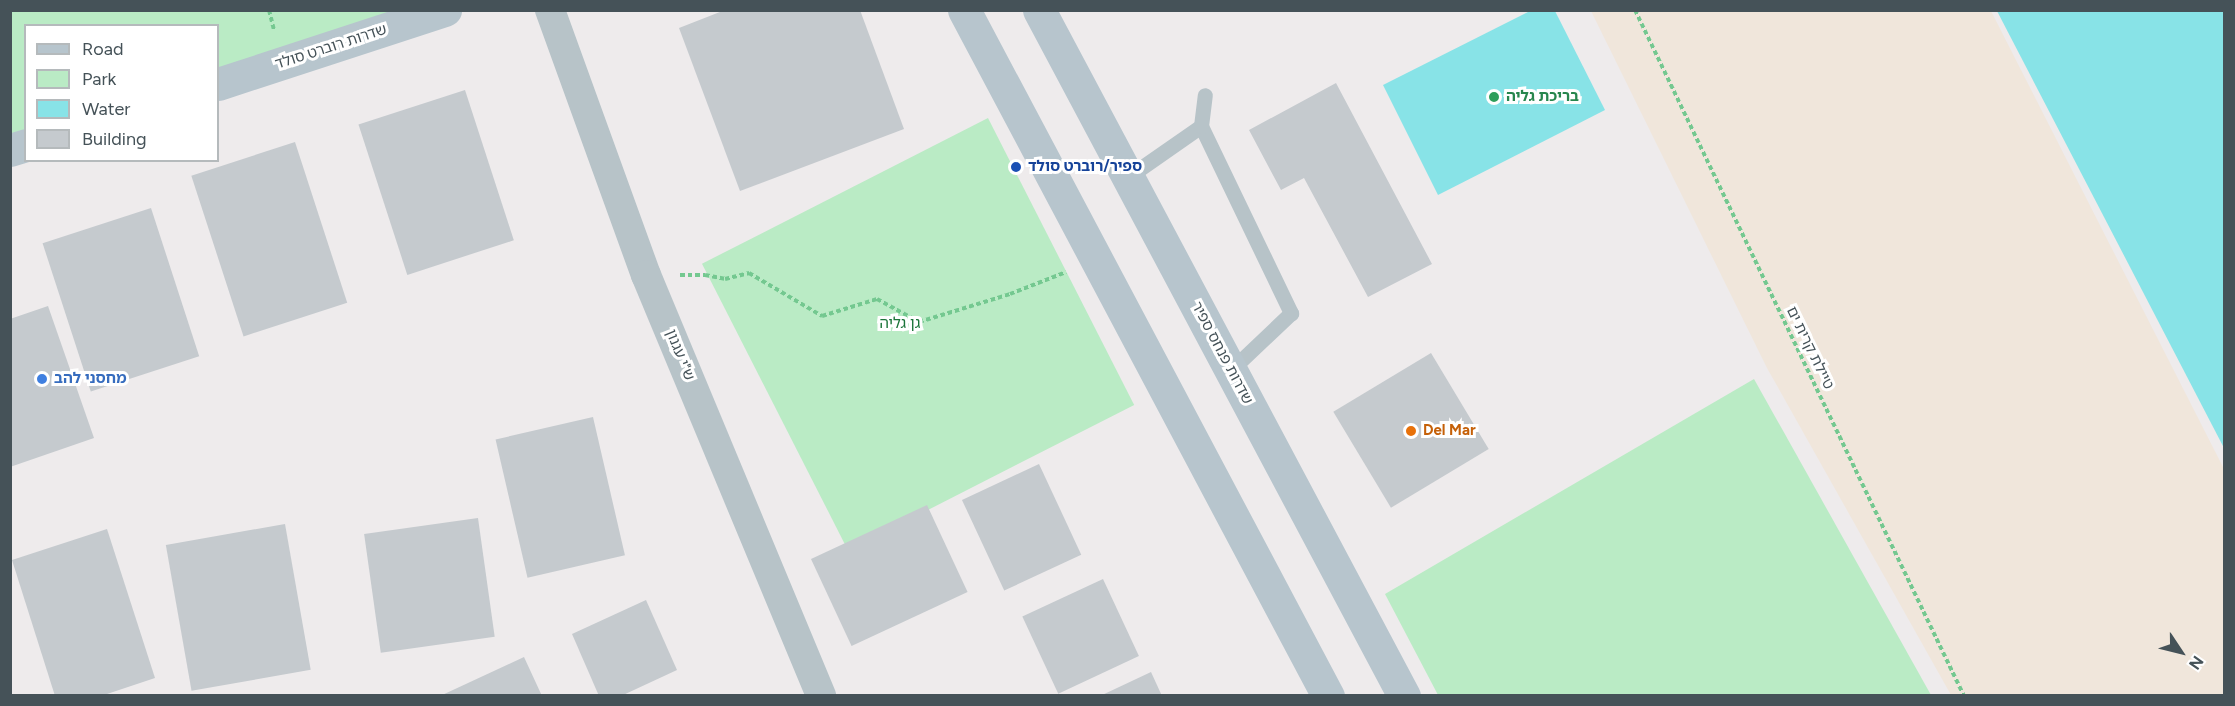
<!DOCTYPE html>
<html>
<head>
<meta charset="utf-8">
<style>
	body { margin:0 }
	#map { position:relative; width:2235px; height:706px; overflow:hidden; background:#eeebec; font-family:Figtree,"Noto Sans Hebrew",sans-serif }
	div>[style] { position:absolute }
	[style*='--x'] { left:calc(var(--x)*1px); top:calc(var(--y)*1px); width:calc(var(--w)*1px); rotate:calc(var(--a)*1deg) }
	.green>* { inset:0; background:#baebc5; transform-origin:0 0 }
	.sand>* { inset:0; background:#f0e6db }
	.water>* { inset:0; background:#88e3e7 }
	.building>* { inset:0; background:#c5cace; transform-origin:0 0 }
	.path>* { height:4px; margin-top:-2px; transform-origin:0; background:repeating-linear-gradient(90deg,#74c890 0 4.5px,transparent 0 7.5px) }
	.lane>* { height:15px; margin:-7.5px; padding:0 7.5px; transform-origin:7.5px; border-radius:7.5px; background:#b7c3c8 }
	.street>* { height:30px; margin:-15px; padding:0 15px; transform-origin:15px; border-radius:15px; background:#b7c3c8 }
	.secondary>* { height:33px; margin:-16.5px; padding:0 16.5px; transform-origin:16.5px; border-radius:16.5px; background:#b7c5cd }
	.dots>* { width:16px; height:16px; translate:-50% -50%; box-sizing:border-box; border:3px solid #fff; border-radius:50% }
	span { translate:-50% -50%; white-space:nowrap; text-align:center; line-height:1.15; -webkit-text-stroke:6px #fff; paint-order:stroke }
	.street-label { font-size:15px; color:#455258 }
	.leisure-label { font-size:15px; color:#27864d; font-weight:700 }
	.left { translate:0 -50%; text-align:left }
	.transit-label { font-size:15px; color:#164399; font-weight:700 }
	.park-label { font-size:15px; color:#1a7438 }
	.shop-label { font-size:15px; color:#366cbe; font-weight:700 }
	.food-label { font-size:15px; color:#c56008; font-weight:700 }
	.frame { position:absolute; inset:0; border:12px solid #455258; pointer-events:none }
	.legend { position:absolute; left:24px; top:24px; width:195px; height:138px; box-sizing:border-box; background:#fff; border:2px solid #b5babc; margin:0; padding:8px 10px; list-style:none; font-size:18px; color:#455258 }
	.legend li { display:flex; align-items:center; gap:12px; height:30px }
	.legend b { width:30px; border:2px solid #b5babc }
	.north { position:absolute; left:2151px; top:622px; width:60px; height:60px; -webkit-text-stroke:4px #fff; paint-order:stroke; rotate:125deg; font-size:16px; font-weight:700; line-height:24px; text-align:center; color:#455258 }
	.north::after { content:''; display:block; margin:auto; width:21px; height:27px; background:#455258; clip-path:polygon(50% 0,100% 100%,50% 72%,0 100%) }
</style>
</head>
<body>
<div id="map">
	<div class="green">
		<i style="clip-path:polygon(10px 11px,404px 11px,218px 70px,218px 26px,26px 26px,25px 132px,11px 137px)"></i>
		<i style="left:988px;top:118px;width:322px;height:321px;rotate:63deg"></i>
		<i style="clip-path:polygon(1754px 379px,1931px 695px,1438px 695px,1385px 594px)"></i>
	</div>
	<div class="sand">
		<i style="clip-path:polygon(1591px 11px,1991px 11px,2224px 469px,2224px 695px,1951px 695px,1767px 368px)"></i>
	</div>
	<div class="water">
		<i style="clip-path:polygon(1530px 11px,1555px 11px,1605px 110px,1438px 195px,1383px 85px)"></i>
		<i style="clip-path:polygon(1997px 11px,2224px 11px,2224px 448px)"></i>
	</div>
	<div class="building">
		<i style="clip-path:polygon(725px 10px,860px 10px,904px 129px,740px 191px,679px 28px)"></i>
		<i style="clip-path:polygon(1336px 83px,1432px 264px,1368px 297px,1304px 178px,1281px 190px,1249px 130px)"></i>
		<i style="left:465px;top:90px;width:158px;height:112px;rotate:72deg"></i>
		<i style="left:295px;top:142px;width:169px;height:109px;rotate:72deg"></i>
		<i style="left:151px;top:208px;width:156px;height:114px;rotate:72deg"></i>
		<i style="clip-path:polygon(48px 306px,94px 438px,10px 467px,10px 319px)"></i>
		<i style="left:1431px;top:353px;width:112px;height:114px;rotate:59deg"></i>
		<i style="left:593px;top:417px;width:142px;height:100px;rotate:77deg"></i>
		<i style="left:1039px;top:464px;width:100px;height:85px;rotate:65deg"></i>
		<i style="left:927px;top:505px;width:96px;height:128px;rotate:65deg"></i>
		<i style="left:478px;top:518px;width:120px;height:115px;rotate:82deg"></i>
		<i style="left:285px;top:524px;width:148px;height:121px;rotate:80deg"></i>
		<i style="clip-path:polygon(107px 529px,155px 678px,101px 696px,55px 696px,12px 560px)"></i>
		<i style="left:1103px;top:579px;width:85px;height:89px;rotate:65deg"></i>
		<i style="clip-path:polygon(646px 600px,677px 670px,621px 696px,599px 696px,572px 634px)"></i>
		<i style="clip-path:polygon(524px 657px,542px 696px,440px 696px)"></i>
		<i style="clip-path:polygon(1151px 672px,1162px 696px,1100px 696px)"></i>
	</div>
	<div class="path">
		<i style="--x:269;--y:10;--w:21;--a:76"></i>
		<i style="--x:1635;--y:10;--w:761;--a:64.38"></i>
		<i style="--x:680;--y:275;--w:25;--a:0"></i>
		<i style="--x:705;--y:275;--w:20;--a:11"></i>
		<i style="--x:725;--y:279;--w:25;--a:-14"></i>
		<i style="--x:749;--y:273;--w:85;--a:30.5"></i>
		<i style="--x:822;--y:316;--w:58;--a:-17.2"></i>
		<i style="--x:877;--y:299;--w:48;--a:28.7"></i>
		<i style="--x:919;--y:322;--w:95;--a:-17.1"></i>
		<i style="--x:1010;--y:294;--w:60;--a:-21.4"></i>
	</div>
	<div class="lane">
		<i style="--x:1201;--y:126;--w:208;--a:64.3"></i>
		<i style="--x:1291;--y:313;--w:83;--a:136.5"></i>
		<i style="--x:1128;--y:177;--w:89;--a:-34.9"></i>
		<i style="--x:1201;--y:126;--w:31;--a:-83"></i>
	</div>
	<div class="street">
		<i style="--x:550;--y:10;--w:282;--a:70.1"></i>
		<i style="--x:646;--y:275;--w:456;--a:67.4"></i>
	</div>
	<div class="secondary">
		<i style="--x:964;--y:10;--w:777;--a:62.05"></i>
		<i style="--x:1039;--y:10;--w:777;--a:61.98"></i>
		<i style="--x:218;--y:84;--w:239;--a:-18.1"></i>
		<i style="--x:10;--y:150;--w:17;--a:-17"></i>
	</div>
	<div class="dots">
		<i style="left:1494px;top:97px;background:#2e9e5b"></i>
		<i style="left:1016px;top:167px;background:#1a4fb4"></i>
		<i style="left:42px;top:379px;background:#3f7fe0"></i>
		<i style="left:1411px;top:431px;background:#e8710a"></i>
	</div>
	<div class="street-label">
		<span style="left:331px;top:47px;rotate:-18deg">שדרות רוברט סולד</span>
		<span style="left:1810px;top:348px;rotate:64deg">טיילת קרית ים</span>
		<span style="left:1222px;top:353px;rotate:62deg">שדרות פנחס ספיר</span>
		<span style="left:680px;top:355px;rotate:68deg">ש"י עגנון</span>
	</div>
	<div class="leisure-label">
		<span class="left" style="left:1506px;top:97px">בריכת גליה</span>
	</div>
	<div class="transit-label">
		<span class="left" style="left:1028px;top:167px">ספיר/רוברט סולד</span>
	</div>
	<div class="park-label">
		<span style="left:900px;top:324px">גן גליה</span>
	</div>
	<div class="shop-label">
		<span class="left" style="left:54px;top:379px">מחסני להב</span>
	</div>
	<div class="food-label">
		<span class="left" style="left:1423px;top:431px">Del Mar</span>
	</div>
	<div class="frame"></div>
	<ul class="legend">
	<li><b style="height:8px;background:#b7c5cd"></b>Road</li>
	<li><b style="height:16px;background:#baebc5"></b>Park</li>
	<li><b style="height:16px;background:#88e3e7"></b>Water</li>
	<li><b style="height:16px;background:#c5cace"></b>Building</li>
	</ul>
	<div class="north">N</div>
</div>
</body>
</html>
